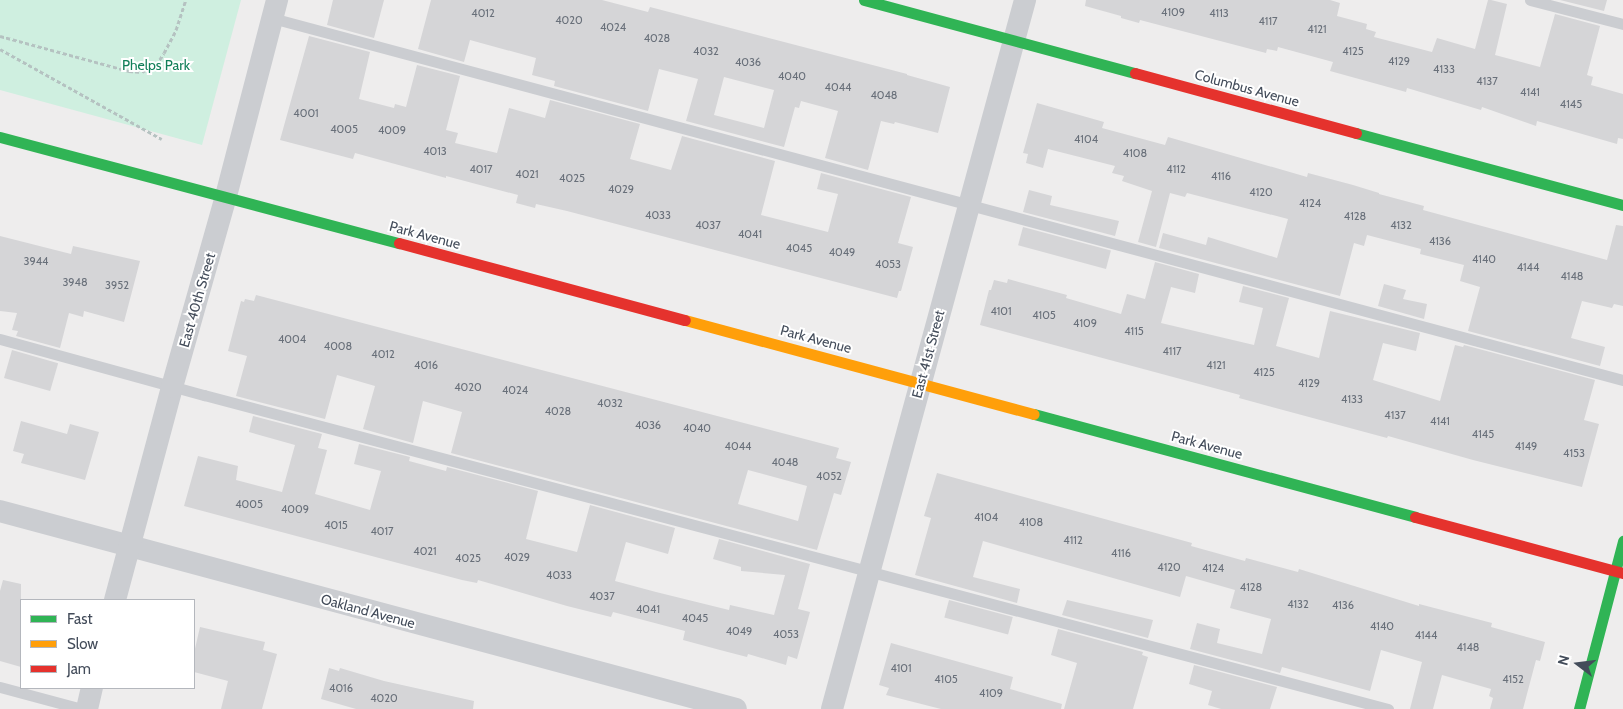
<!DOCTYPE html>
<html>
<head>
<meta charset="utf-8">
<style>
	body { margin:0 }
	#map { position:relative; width:1623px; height:709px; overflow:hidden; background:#eeeded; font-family:Cabin,sans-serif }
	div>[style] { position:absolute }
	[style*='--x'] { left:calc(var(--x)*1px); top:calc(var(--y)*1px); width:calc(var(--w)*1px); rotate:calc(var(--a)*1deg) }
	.green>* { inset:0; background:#cfefe0 }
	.building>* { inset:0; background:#d5d5d7; transform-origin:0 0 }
	.path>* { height:3px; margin-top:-1.5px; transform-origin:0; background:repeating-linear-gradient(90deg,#b5c2c1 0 4px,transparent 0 6.5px) }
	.lane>* { height:11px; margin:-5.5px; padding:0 5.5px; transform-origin:5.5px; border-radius:5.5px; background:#cbcdd1 }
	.street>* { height:22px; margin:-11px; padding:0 11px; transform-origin:11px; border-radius:11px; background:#cbcdd1 }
	.fast>* { height:11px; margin:-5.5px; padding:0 5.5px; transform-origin:5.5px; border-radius:5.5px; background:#30b455 }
	.slow>* { height:11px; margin:-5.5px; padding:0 5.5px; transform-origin:5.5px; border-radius:5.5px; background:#ff9f0a }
	.jam>* { height:11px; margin:-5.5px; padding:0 5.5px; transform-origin:5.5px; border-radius:5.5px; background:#e5322d }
	span { translate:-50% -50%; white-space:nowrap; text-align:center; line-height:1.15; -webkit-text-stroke:4px #fff; paint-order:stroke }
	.number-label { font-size:11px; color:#69707a }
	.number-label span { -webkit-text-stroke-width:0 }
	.park-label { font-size:14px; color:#117f59 }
	.street-label { font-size:14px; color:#434c5a }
	.legend { position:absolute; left:20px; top:599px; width:175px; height:90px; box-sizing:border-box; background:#fff; border:1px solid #b4b7bd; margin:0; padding:6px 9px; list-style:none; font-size:15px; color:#434c5a }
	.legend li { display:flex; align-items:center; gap:10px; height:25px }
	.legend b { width:25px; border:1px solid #b4b7bd }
	.north { position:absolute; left:1553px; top:639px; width:50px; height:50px; -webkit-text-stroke:4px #fff; paint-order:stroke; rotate:285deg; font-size:14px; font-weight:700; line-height:20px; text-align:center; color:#434c5a }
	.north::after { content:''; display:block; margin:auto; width:18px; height:22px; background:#434c5a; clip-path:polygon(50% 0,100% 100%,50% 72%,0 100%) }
</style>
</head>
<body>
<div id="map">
	<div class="green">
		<i style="clip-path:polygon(0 0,241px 0,202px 145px,0 90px)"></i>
	</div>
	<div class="building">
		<i style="clip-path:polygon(333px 0,384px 0,374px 38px,327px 25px)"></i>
		<i style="clip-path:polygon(evenodd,431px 0,602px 0,648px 12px,650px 7px,907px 74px,907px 75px,950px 87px,938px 133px,895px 122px,894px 124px,881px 121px,868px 170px,825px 158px,838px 111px,801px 101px,799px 108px,795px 107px,784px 147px,686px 121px,698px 79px,659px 69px,648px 111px,554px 86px,555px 81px,532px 75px,536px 58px,470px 40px,464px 62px,418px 49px,431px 0,724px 77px,774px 90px,764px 128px,714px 115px,724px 77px)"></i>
		<i style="clip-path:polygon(1086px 0,1330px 0,1340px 3px,1337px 16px,1367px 24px,1366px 29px,1376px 32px,1374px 37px,1432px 52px,1437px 38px,1475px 49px,1488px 0,1491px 0,1507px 4px,1495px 55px,1540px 67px,1555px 14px,1600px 26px,1587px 75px,1593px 77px,1591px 85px,1623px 94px,1623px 139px,1618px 138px,1617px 144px,1537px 121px,1536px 126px,1482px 107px,1481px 110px,1407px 88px,1406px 92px,1330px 71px,1333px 62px,1278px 47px,1277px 51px,1267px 49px,1266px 53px,1140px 20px,1139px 23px,1121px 18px,1121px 16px,1085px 6px)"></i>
		<i style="clip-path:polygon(1560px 0,1607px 0,1604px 11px)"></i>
		<i style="clip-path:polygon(309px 36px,370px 52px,359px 99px,394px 108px,395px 104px,406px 107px,417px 65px,460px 76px,446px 130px,458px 133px,455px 143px,497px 153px,509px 108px,545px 118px,550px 100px,640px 124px,630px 159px,671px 170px,682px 136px,775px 161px,761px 215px,828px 232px,838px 194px,817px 189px,821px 173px,911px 197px,898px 243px,913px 247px,901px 291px,899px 291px,897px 298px,567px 211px,536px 204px,535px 208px,516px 203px,518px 195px,446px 176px,446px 178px,355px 153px,353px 159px,280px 140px)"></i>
		<i style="clip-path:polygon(1037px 103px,1104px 122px,1102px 128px,1165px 145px,1168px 137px,1307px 177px,1308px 173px,1353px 185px,1379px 193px,1379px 194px,1424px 206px,1423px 210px,1607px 260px,1616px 225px,1623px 226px,1623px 306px,1614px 304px,1612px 308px,1582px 301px,1571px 338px,1605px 347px,1600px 366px,1468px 331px,1480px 287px,1460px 281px,1464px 265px,1420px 254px,1421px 249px,1367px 235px,1364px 246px,1354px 243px,1340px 296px,1159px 248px,1163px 233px,1206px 245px,1208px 237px,1277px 258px,1288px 219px,1187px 193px,1185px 197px,1170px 193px,1156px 247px,1138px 242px,1152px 191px,1122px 181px,1124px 176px,1112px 173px,1115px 166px,1048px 149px,1043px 168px,1026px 163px,1028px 154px,1023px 153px)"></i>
		<i style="clip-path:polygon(1029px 190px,1052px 196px,1050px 205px,1119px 221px,1115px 236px,1023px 212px)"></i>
		<i style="left:1023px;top:227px;width:91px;height:19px;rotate:15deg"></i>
		<i style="clip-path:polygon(0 236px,71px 254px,73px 246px,140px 261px,124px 322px,84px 311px,83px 317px,69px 313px,60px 348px,16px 336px,18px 331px,12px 330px,17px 313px,0 311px)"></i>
		<i style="clip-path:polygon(1155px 262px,1199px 274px,1195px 293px,1171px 287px,1161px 323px,1254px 345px,1263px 308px,1239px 302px,1243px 286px,1289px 298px,1276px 346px,1319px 358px,1330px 311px,1420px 333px,1416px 351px,1383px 343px,1373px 380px,1440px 401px,1455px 345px,1463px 347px,1464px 345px,1595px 380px,1584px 420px,1599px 424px,1582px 487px,1473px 460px,1388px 436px,1387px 438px,1239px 398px,1240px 395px,980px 325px,989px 290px,991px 290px,994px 280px,1007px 283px,1008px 279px,1067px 295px,1066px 298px,1121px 314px,1127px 294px,1145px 299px)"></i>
		<i style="clip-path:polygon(1384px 284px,1406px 290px,1403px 299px,1427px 304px,1424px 319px,1378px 306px)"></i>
		<i style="clip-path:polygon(evenodd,256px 295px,839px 448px,836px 458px,851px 462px,841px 495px,834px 493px,817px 550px,451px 453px,462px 412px,423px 401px,413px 443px,363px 429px,375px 386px,337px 375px,325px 419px,236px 396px,247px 356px,228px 351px,241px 301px,244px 302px,245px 299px,254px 301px,256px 295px,748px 470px,807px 486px,798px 521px,738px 504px,748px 470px)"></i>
		<i style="left:12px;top:350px;width:48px;height:29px;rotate:16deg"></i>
		<i style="clip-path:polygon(253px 416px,322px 434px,318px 448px,327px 450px,315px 494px,370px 510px,381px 471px,354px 464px,359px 444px,410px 457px,409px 461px,446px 471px,447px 467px,538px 491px,526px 539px,577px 552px,590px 505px,675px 528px,668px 554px,626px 542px,615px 581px,656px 592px,729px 610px,730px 605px,774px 615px,785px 575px,741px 571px,741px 567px,713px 559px,719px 539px,810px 564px,798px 609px,810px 612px,797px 659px,788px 656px,786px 665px,748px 654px,747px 657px,720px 650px,683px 640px,685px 631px,613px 612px,611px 617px,567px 606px,478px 580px,477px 583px,462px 580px,184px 506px,198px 456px,238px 466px,236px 480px,282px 492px,295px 445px,249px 432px)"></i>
		<i style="clip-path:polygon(21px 421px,67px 434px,70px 424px,99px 432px,85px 480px,21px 463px,24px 454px,13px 451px)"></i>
		<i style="clip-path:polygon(937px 473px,1192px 543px,1191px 546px,1245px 561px,1246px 558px,1298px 572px,1299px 569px,1419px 606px,1419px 604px,1492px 623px,1491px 627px,1545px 642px,1540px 661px,1536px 660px,1523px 709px,1490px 709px,1493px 698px,1489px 696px,1491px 689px,1442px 675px,1433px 709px,1410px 709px,1422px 662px,1381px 650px,1370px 691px,1282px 667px,1280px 673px,1190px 649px,1197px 623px,1220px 629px,1217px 643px,1262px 654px,1271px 619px,1230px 608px,1235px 590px,1186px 576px,1180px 597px,983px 541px,973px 577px,1020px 589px,1017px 603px,915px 575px,931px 518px,924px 516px)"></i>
		<i style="clip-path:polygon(3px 580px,21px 584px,21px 667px,0 661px,0 591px)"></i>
		<i style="left:949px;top:600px;width:66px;height:18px;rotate:15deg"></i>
		<i style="clip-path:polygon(1067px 600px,1153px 620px,1148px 638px,1062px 615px)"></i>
		<i style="clip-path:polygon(200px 627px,265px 642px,263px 650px,277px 654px,262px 709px,221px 709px,228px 681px,194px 672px,194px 653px)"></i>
		<i style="clip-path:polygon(1058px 629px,1143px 652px,1142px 655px,1148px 657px,1133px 709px,1064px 709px,1077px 663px,1051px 655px)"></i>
		<i style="clip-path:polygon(891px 643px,1013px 677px,1010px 689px,1062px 704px,1061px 709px,941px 709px,886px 695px,889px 688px,879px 685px)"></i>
		<i style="clip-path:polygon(1194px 665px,1277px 687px,1270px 709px,1221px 709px,1208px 705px,1212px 691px,1189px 684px)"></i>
		<i style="clip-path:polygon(329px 668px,339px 671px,340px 668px,384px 681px,474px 701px,473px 709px,356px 709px,321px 699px)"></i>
	</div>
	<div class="path">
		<i style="--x:0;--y:36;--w:134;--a:15.2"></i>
		<i style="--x:129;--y:71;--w:13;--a:4"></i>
		<i style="--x:142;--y:72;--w:16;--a:-27"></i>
		<i style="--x:156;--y:65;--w:14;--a:-56"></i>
		<i style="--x:164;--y:53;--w:26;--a:-62"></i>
		<i style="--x:176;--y:30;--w:32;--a:-72"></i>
		<i style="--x:0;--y:49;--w:185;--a:29.1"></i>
	</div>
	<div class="lane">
		<i style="--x:1530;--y:0;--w:96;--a:14.5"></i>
		<i style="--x:272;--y:18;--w:1399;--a:15"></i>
		<i style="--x:0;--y:339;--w:212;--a:15.4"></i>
		<i style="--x:204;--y:395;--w:1225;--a:14.85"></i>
		<i style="--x:0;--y:687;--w:85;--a:15"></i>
	</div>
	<div class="street">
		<i style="--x:0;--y:511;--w:762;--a:15.06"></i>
		<i style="--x:115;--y:600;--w:220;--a:-75"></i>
		<i style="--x:172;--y:387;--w:198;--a:-74.2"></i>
		<i style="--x:226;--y:196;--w:203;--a:-75.4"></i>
		<i style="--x:87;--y:709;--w:22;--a:-77"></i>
		<i style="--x:832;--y:709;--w:735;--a:-74.77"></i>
	</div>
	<div class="fast">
		<i style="--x:864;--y:0;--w:281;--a:15.1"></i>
		<i style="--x:1356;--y:133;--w:277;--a:15.1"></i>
		<i style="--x:0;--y:137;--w:413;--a:14.9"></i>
		<i style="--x:1034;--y:414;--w:395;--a:15.1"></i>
		<i style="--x:1579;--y:709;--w:174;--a:-75.3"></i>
	</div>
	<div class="slow">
		<i style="--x:685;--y:320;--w:361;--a:15.1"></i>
	</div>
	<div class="jam">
		<i style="--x:1135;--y:73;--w:229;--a:15.2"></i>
		<i style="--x:399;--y:243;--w:296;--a:15.1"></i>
		<i style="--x:1415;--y:517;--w:215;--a:15.1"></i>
	</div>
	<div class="number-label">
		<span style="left:1173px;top:12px">4109</span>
		<span style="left:483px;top:13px">4012</span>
		<span style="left:1219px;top:13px">4113</span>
		<span style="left:569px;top:20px">4020</span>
		<span style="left:1268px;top:21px">4117</span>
		<span style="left:613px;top:27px">4024</span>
		<span style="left:1317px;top:29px">4121</span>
		<span style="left:657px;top:38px">4028</span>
		<span style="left:706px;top:51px">4032</span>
		<span style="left:1353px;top:51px">4125</span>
		<span style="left:1399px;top:61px">4129</span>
		<span style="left:748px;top:62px">4036</span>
		<span style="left:1444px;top:69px">4133</span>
		<span style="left:792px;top:76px">4040</span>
		<span style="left:1487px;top:81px">4137</span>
		<span style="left:838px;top:87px">4044</span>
		<span style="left:1530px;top:92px">4141</span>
		<span style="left:884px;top:95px">4048</span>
		<span style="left:1571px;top:104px">4145</span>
		<span style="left:306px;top:113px">4001</span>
		<span style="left:344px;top:129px">4005</span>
		<span style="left:392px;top:130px">4009</span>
		<span style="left:1086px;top:139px">4104</span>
		<span style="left:435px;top:151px">4013</span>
		<span style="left:1135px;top:153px">4108</span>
		<span style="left:481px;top:169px">4017</span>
		<span style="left:1176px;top:169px">4112</span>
		<span style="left:527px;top:174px">4021</span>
		<span style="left:1221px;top:176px">4116</span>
		<span style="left:572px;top:178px">4025</span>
		<span style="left:621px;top:189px">4029</span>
		<span style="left:1261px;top:192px">4120</span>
		<span style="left:1310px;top:203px">4124</span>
		<span style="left:658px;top:215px">4033</span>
		<span style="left:1355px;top:216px">4128</span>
		<span style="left:708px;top:225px">4037</span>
		<span style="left:1401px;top:225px">4132</span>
		<span style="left:750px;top:234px">4041</span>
		<span style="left:1440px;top:241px">4136</span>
		<span style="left:799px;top:248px">4045</span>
		<span style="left:842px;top:252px">4049</span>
		<span style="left:1484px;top:259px">4140</span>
		<span style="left:36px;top:261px">3944</span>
		<span style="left:888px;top:264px">4053</span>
		<span style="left:1528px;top:267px">4144</span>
		<span style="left:1572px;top:276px">4148</span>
		<span style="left:75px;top:282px">3948</span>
		<span style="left:117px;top:285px">3952</span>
		<span style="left:1001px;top:311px">4101</span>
		<span style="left:1044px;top:315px">4105</span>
		<span style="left:1085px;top:323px">4109</span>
		<span style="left:1134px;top:331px">4115</span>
		<span style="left:292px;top:339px">4004</span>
		<span style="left:338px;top:346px">4008</span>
		<span style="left:1172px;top:351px">4117</span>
		<span style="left:383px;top:354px">4012</span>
		<span style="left:426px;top:365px">4016</span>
		<span style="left:1216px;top:365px">4121</span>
		<span style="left:1264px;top:372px">4125</span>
		<span style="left:1309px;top:383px">4129</span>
		<span style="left:468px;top:387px">4020</span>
		<span style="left:515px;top:390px">4024</span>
		<span style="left:1352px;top:399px">4133</span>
		<span style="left:610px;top:403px">4032</span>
		<span style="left:558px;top:411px">4028</span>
		<span style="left:1395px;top:415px">4137</span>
		<span style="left:1440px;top:421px">4141</span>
		<span style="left:648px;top:425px">4036</span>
		<span style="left:697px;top:428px">4040</span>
		<span style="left:1483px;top:434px">4145</span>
		<span style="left:738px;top:446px">4044</span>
		<span style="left:1526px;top:446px">4149</span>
		<span style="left:1574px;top:453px">4153</span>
		<span style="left:785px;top:462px">4048</span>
		<span style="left:829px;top:476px">4052</span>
		<span style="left:249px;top:504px">4005</span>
		<span style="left:295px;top:509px">4009</span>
		<span style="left:986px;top:517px">4104</span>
		<span style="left:1031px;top:522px">4108</span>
		<span style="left:336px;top:525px">4015</span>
		<span style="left:382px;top:531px">4017</span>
		<span style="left:1073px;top:540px">4112</span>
		<span style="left:425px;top:551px">4021</span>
		<span style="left:1121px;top:553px">4116</span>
		<span style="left:517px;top:557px">4029</span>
		<span style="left:468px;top:558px">4025</span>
		<span style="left:1169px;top:567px">4120</span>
		<span style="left:1213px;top:568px">4124</span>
		<span style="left:559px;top:575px">4033</span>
		<span style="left:1251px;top:587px">4128</span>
		<span style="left:602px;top:596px">4037</span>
		<span style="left:1298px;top:604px">4132</span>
		<span style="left:1343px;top:605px">4136</span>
		<span style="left:648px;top:609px">4041</span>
		<span style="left:695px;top:618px">4045</span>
		<span style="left:1382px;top:626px">4140</span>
		<span style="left:739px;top:631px">4049</span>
		<span style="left:786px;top:634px">4053</span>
		<span style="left:1426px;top:635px">4144</span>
		<span style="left:1468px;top:647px">4148</span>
		<span style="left:901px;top:668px">4101</span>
		<span style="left:946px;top:679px">4105</span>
		<span style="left:1513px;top:679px">4152</span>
		<span style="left:341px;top:688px">4016</span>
		<span style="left:991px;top:693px">4109</span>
		<span style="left:384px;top:698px">4020</span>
	</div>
	<div class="park-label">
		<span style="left:156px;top:65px">Phelps Park</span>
	</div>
	<div class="street-label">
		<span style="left:1247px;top:88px;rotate:15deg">Columbus Avenue</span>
		<span style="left:425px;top:235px;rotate:15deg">Park Avenue</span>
		<span style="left:197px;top:300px;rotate:-74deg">East 40th Street</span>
		<span style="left:816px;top:339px;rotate:15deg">Park Avenue</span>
		<span style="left:928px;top:354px;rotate:-75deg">East 41st Street</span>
		<span style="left:1207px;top:445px;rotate:15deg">Park Avenue</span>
		<span style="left:368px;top:611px;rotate:15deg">Oakland Avenue</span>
	</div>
	<ul class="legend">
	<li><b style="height:6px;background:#30b455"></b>Fast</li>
	<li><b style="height:6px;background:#ff9f0a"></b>Slow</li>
	<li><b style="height:6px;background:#e5322d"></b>Jam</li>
	</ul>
	<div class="north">N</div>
</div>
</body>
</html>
